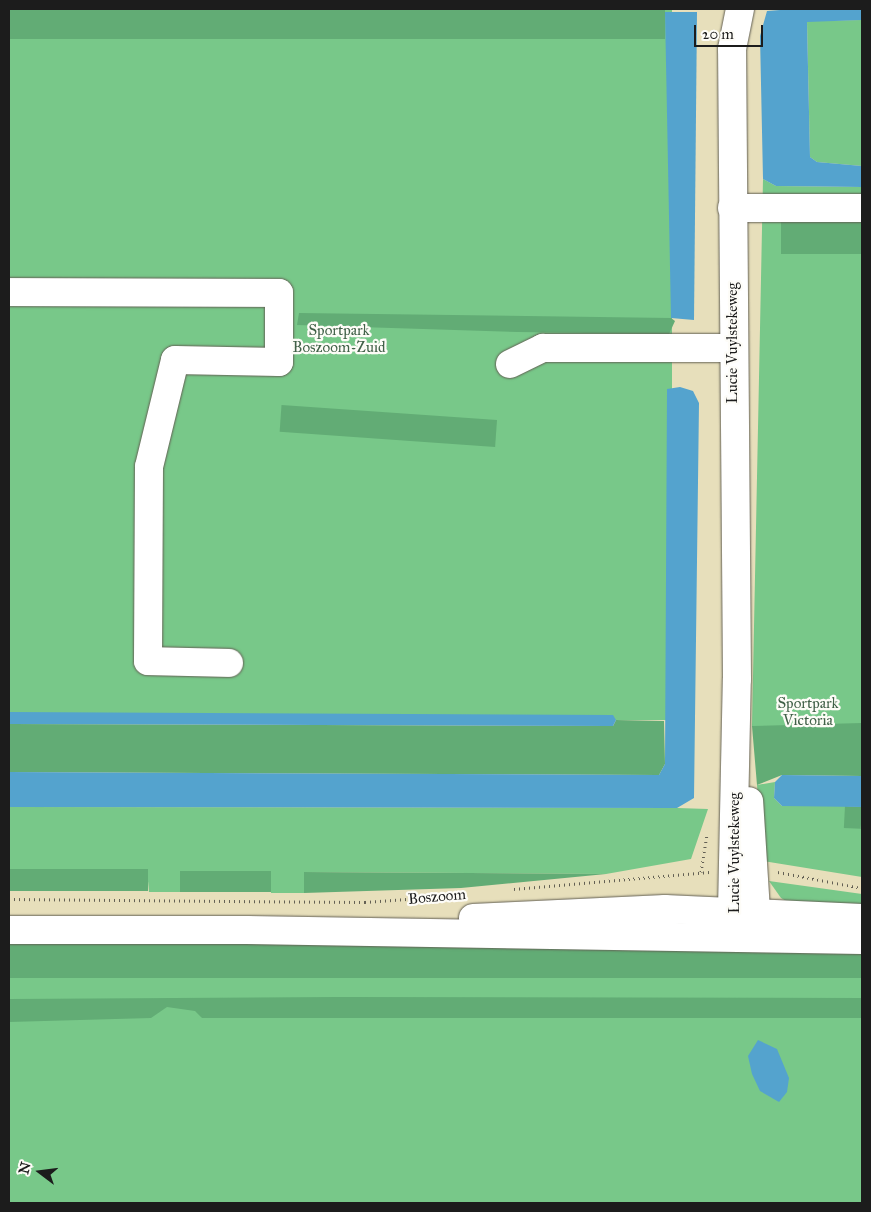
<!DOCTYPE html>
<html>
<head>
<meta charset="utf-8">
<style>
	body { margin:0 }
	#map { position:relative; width:871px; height:1212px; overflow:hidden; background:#e7dfbb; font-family:"IM FELL Great Primer",serif }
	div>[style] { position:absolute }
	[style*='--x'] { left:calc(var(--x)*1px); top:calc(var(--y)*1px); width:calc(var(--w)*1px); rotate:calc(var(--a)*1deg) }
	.green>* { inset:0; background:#78c889; transform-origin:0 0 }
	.forest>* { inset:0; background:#62ac75; transform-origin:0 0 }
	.water>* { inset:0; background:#54a3ce }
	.path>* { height:3px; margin-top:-1.5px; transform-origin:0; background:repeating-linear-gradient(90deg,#636054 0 1px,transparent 0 5px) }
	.roads { filter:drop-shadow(0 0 1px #636054) drop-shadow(0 0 1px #636054) }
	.minor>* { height:28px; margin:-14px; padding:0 14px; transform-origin:14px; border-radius:14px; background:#fff }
	.major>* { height:28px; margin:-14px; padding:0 14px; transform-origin:14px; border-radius:14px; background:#fff }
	span { translate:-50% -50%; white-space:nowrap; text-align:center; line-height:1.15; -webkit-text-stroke:4.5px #fdfcf7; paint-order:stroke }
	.park-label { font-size:15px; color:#416148 }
	.street-label { font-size:15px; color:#1c1c1c }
	.frame { position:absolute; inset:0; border:10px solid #1c1c1c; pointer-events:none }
	.north { position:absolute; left:15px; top:1147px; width:50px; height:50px; -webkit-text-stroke:4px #fdfcf7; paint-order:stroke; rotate:285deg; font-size:14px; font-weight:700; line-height:20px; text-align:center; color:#1c1c1c }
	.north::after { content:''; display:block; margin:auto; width:18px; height:22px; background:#1c1c1c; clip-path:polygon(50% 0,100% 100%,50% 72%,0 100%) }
	.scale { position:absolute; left:694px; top:25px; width:69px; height:22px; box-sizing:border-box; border:2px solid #1c1c1c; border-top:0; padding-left:6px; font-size:15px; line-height:18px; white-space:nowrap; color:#1c1c1c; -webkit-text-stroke:4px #fdfcf7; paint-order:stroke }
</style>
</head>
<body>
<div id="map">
	<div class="green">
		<i style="left:9px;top:9px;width:663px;height:711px"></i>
		<i style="clip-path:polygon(862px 20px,862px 166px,817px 162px,810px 157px,807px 21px)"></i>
		<i style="clip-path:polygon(763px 179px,776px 186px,862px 187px,862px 776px,752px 726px)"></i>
		<i style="clip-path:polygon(775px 782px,774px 798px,782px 806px,845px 806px,845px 828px,862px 828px,862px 877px,763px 861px,757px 785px)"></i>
		<i style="clip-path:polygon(9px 807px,677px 808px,708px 809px,691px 859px,606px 874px,305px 872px,304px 893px,271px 893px,271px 872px,180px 871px,180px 892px,149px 892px,147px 870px,9px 869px)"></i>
		<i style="clip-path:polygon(769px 881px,862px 894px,862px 908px,793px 905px,781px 898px)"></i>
		<i style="left:9px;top:974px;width:853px;height:229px"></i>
	</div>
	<div class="forest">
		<i style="left:9px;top:9px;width:656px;height:30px"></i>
		<i style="left:862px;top:220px;width:34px;height:81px;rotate:90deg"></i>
		<i style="clip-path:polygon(299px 313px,671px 318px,675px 321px,669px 334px,518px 332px,297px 325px)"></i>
		<i style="left:497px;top:420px;width:27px;height:216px;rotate:94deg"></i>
		<i style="clip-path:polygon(616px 720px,664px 721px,665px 764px,659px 775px,9px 772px,9px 724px,613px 726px)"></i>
		<i style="clip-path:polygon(862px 723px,862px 776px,782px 775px,757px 785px,752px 726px)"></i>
		<i style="left:845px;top:806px;width:17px;height:22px;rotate:3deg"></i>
		<i style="left:9px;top:869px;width:139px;height:22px"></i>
		<i style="left:180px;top:871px;width:91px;height:21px"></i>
		<i style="clip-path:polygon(304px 872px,606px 874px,461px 888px,304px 893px)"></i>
		<i style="clip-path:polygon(9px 940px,862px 947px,862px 978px,9px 978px)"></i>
		<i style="clip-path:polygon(338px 997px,862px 998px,862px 1018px,202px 1018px,195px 1011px,167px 1007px,151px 1018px,9px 1022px,9px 999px)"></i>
	</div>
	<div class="water">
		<i style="clip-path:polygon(793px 9px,862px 9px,862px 20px,807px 22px,810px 157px,817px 162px,862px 166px,862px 187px,776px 186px,763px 179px,760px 36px,767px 11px)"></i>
		<i style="clip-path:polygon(665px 12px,697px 12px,694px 320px,671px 318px)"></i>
		<i style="clip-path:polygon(680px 387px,693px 391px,699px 403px,694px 798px,677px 808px,9px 807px,9px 772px,659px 775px,665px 764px,667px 389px)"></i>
		<i style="clip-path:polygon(9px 712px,613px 715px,616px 720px,613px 726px,9px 724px)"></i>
		<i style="clip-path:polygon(782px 775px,862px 776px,862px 807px,782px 806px,774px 798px,775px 782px)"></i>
		<i style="clip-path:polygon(758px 1040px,777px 1049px,789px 1078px,787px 1092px,779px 1102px,760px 1091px,752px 1074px,748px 1056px)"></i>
	</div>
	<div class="path">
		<i style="--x:701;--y:872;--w:39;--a:-81"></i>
		<i style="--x:778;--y:872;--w:86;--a:10.8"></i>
		<i style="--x:514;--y:889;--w:196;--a:-5"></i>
		<i style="--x:9;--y:899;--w:356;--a:0.5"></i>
		<i style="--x:365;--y:902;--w:98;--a:-4.1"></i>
	</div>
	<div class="roads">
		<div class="minor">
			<i style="--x:732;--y:208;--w:130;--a:0"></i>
			<i style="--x:9;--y:292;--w:270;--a:0.2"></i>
			<i style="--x:279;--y:293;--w:69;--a:90"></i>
			<i style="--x:279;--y:362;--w:104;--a:-178.9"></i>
			<i style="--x:175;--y:360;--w:110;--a:103.7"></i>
			<i style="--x:149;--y:467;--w:194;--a:90.3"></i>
			<i style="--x:148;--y:661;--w:81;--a:1.4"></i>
			<i style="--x:510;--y:364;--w:37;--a:-26"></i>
			<i style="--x:543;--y:348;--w:190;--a:0"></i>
			<i style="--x:745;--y:933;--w:25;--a:-63"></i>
			<i style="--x:756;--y:911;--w:110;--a:-93.6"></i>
			<i style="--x:739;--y:935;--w:26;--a:-106"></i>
			<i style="--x:732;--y:910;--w:231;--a:-88.8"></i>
			<i style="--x:737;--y:679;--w:630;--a:-90.45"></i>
			<i style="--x:732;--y:49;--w:41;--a:-78.7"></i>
		</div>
		<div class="major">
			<i style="--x:473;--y:918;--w:192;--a:-2.7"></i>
			<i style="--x:665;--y:909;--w:197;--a:2.6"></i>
			<i style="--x:9;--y:930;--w:238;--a:0"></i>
			<i style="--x:247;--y:930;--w:615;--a:0.93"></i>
		</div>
	</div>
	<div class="park-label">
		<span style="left:339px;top:339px">Sportpark<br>Boszoom-Zuid</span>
		<span style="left:808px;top:712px">Sportpark<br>Victoria</span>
	</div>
	<div class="street-label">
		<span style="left:733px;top:343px;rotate:-90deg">Lucie Vuylstekeweg</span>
		<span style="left:735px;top:853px;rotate:-90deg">Lucie Vuylstekeweg</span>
		<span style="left:437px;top:897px;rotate:-5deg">Boszoom</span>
	</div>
	<div class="frame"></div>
	<div class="north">N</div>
	<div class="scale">20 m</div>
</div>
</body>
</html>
